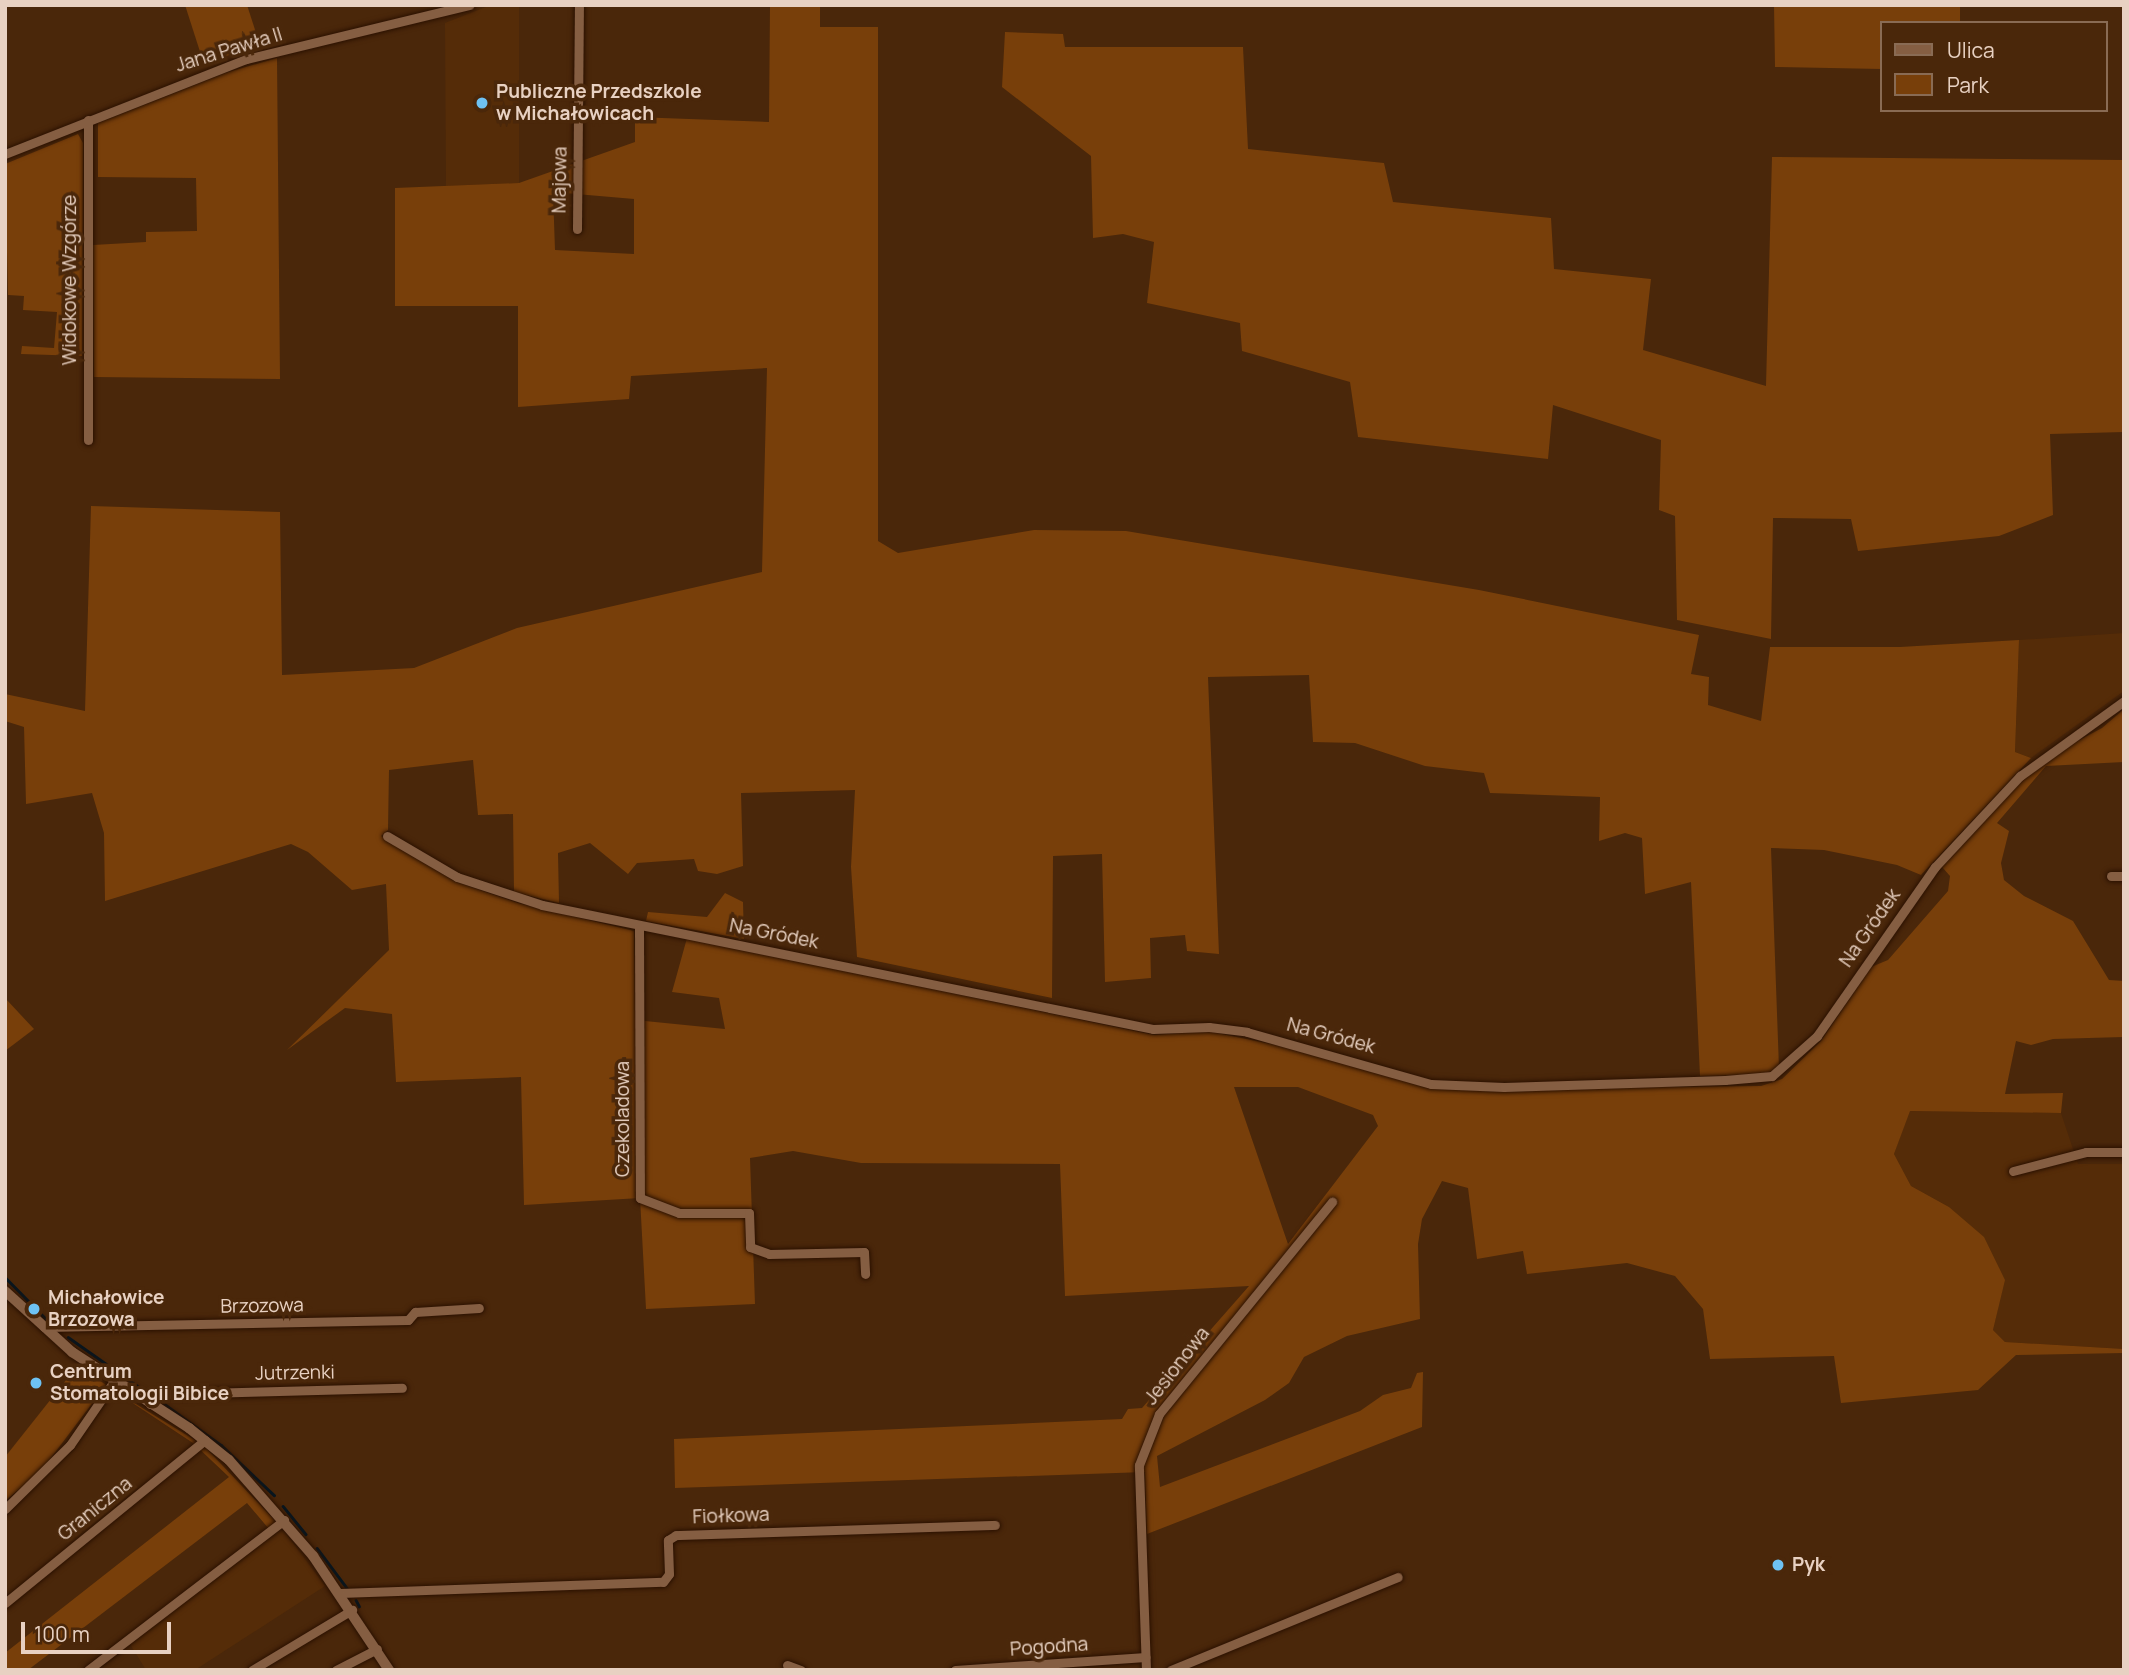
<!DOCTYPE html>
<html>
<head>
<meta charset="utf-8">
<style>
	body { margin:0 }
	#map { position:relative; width:2129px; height:1675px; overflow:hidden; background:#4a270a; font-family:Manrope,sans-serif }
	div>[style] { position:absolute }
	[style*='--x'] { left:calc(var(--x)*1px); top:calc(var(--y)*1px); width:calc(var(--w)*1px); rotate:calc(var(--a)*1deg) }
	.built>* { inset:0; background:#552c08 }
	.green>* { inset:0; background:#783f0a }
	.stream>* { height:2.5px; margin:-1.25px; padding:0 1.25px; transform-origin:1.25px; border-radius:1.25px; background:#081720 }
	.roads { filter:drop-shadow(0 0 2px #2b1100) drop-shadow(0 0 2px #2b1100) }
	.minor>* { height:9px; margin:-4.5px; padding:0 4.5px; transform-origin:4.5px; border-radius:4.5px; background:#855e42 }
	.tertiary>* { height:10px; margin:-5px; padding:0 5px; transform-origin:5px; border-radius:5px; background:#855e42 }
	.dots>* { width:19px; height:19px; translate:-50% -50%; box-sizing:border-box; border:4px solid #4a270a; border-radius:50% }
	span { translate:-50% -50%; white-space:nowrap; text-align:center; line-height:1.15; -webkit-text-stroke:7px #4a270a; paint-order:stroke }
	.street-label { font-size:19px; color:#e8d1c2 }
	.poi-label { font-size:19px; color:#e8d1c2; font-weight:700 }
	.left { translate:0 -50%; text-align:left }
	.frame { position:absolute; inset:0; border:7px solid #e8d1c2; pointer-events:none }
	.legend { position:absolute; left:1880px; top:21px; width:228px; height:91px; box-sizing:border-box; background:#4a270a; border:2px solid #896b54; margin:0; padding:9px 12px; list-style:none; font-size:21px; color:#e8d1c2 }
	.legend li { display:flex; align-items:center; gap:14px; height:35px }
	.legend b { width:35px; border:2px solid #896b54 }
	.scale { position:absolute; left:21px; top:1622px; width:150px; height:32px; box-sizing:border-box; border:4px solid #e8d1c2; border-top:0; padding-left:9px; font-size:21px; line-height:24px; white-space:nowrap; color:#e8d1c2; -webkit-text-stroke:5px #4a270a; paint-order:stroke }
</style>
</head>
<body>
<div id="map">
	<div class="built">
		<i style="clip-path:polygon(491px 5px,519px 5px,519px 183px,446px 186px,445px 23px)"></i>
		<i style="clip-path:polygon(2124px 633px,2124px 691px,2031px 758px,2015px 752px,2019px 640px)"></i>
		<i style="clip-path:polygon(1909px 1111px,2061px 1113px,2078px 1164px,2124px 1164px,2124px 1349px,2005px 1342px,1993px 1330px,1998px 1308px,1949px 1207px,1911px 1186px,1894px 1154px)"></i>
		<i style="clip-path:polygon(281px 1527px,325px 1586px,195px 1670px,146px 1670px,130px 1644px)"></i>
	</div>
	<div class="green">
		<i style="clip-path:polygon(185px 5px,247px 5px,261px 48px,203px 61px)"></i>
		<i style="clip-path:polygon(evenodd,770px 5px,820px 5px,820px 27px,878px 27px,878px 541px,898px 553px,1034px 530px,1126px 531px,1479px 590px,1699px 635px,1691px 674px,1709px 677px,1708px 705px,1761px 721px,1770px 647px,1900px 647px,2019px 640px,2015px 752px,2031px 758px,1921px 875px,1897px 865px,1824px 850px,1771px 848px,1779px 1068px,1763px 1075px,1700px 1076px,1691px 882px,1645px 894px,1642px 838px,1625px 833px,1599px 841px,1600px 797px,1490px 793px,1484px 773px,1425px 766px,1355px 743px,1313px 742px,1309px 675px,1208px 677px,1219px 954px,1187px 951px,1185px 935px,1150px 938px,1151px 978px,1105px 982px,1102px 854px,1053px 856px,1052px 998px,857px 957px,851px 867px,855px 790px,741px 793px,743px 866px,717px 874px,698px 871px,694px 859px,637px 863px,628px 874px,590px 843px,558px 853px,559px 903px,514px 892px,513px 814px,478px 815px,473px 760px,389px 770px,388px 830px,381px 836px,454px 881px,518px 903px,634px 931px,635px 1020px,725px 1029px,719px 998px,672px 992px,687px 938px,1154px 1035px,1207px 1031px,1320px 1054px,1435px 1089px,1761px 1086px,1782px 1079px,1821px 1041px,1871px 967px,1888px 960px,1948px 891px,1950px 876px,1942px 867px,1952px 853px,2023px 777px,2057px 752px,2102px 728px,2124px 709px,2124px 762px,2046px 766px,1997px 823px,2009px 831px,2001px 863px,2004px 880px,2024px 896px,2073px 921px,2109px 980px,2124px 981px,2124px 1037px,2053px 1039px,2031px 1045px,2016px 1041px,2005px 1094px,2063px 1093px,2061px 1113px,1910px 1111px,1894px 1154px,1911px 1186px,1949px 1207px,1984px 1237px,2005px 1280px,1993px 1330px,2005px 1342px,2124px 1349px,2124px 1353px,2016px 1355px,1978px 1390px,1841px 1403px,1834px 1356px,1710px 1359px,1703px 1309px,1675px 1276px,1627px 1263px,1527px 1274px,1523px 1251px,1477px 1259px,1468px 1188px,1442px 1181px,1422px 1219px,1418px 1244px,1420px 1319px,1347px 1336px,1304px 1357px,1289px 1383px,1265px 1400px,1157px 1456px,1160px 1487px,1360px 1411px,1383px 1395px,1411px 1388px,1417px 1373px,1423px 1372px,1422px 1427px,1147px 1534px,1145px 1472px,675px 1488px,674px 1439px,1122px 1419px,1128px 1409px,1142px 1408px,1249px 1286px,1065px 1296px,1060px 1164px,861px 1163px,793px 1151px,750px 1158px,755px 1304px,646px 1309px,640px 1198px,524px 1205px,521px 1077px,396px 1082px,392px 1014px,345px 1008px,287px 1050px,389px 950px,386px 884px,352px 890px,308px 852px,291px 844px,105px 901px,104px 833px,92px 793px,26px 804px,24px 727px,5px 721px,5px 694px,85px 711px,91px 506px,280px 512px,282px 675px,414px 668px,517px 628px,762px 572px,767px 368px,631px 376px,629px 399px,518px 407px,518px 306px,395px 306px,395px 188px,519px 183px,635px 142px,635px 117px,769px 122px,770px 5px,553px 192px,634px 199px,634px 254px,555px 250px,553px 192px,770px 5px,1234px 1087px,1298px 1087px,1373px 1115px,1378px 1126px,1288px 1244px,1234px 1087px)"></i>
		<i style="clip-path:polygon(1774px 5px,1960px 5px,1960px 23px,1882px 23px,1882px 69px,1775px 67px)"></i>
		<i style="clip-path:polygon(1005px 32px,1063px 34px,1065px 47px,1243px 47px,1248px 149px,1384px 163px,1393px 202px,1551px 218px,1554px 269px,1651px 279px,1643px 350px,1766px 386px,1772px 157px,2124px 160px,2124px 432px,2050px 434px,2053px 515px,2124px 517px,2053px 515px,1999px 536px,1858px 551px,1851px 519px,1773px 518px,1771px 639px,1677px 620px,1675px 516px,1659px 510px,1661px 440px,1553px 405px,1548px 459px,1358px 437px,1350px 382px,1242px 351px,1240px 323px,1147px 303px,1154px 242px,1123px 234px,1093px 238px,1091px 156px,1002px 87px)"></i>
		<i style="clip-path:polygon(277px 58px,280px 379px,94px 377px,93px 245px,146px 242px,146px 232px,197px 231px,196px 178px,98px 177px,98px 123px,225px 73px)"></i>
		<i style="clip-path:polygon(78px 134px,83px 143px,82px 356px,21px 354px,22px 346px,54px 348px,57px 312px,23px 310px,24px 296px,8px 295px,5px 164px)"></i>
		<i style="clip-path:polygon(725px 893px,743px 902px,744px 939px,646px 921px,648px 912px,707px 917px)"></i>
		<i style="clip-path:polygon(5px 998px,34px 1029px,5px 1051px)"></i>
		<i style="clip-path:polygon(78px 1365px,106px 1385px,41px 1471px,5px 1501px,5px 1457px)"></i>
		<i style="clip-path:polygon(113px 1390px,203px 1445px,281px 1527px,269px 1529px,247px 1503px,28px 1670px,5px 1670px,5px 1653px,229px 1477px,193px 1443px)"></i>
	</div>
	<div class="stream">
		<i style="--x:5;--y:1277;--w:62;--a:45.7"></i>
		<i style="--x:68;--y:1337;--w:99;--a:35.1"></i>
		<i style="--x:163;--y:1403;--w:72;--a:35.9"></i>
		<i style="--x:221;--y:1445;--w:73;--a:43.3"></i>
		<i style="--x:283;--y:1506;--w:36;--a:51"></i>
		<i style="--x:317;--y:1548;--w:50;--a:53.1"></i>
		<i style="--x:356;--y:1600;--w:7;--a:63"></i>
	</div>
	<div class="roads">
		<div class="minor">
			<i style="--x:88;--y:120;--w:320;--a:90"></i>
			<i style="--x:5;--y:154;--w:259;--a:-21.5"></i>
			<i style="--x:246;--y:59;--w:230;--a:-13.6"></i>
			<i style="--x:577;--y:229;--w:224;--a:-89.5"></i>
			<i style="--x:387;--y:836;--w:81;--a:30.4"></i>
			<i style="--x:457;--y:877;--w:89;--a:18.2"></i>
			<i style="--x:542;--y:905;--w:623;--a:11.47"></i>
			<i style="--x:1153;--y:1029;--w:56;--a:-2"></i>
			<i style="--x:1209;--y:1027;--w:38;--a:7"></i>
			<i style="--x:1247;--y:1032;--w:191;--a:15.8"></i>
			<i style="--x:1431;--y:1084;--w:73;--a:2.4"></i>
			<i style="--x:1504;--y:1087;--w:221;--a:-1.8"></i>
			<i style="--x:1725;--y:1080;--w:47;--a:-4.9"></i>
			<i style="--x:1772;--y:1076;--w:60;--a:-41.6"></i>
			<i style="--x:1817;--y:1036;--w:206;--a:-55.1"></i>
			<i style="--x:1935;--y:867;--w:125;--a:-47"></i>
			<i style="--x:2020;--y:776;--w:128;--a:-35.8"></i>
			<i style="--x:2111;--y:876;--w:13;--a:0"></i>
			<i style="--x:639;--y:927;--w:271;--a:89.8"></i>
			<i style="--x:640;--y:1198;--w:42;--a:21"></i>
			<i style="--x:679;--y:1213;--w:70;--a:0"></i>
			<i style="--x:749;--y:1213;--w:34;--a:88"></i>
			<i style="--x:750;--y:1247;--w:20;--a:20"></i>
			<i style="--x:769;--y:1254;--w:95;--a:-1.2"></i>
			<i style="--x:864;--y:1252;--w:22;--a:87"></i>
			<i style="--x:2013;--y:1171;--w:75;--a:-14.6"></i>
			<i style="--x:2086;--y:1152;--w:38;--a:0"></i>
			<i style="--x:44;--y:1327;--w:364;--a:-1.1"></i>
			<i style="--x:408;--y:1320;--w:11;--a:-49"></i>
			<i style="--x:415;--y:1312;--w:64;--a:-3.6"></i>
			<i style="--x:150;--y:1404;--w:19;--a:-32"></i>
			<i style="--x:166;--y:1394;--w:236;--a:-1.5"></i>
			<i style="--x:5;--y:1509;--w:91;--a:-44.6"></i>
			<i style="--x:70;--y:1445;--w:78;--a:-55.5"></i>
			<i style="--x:340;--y:1593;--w:323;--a:-2"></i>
			<i style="--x:663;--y:1582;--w:10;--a:-53"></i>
			<i style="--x:669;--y:1574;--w:34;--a:-92"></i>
			<i style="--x:668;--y:1540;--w:9;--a:-32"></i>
			<i style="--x:676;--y:1535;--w:319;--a:-1.8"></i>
			<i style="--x:5;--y:1603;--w:258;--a:-39.2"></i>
			<i style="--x:787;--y:1665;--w:15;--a:20"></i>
			<i style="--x:88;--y:1670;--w:247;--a:-37.4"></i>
			<i style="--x:252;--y:1670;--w:117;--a:-31"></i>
			<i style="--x:336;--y:1670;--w:46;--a:-27.1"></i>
			<i style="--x:955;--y:1670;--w:191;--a:-3.9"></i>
			<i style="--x:1146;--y:1670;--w:205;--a:-92"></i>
			<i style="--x:1139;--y:1465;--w:55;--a:-68.6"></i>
			<i style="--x:1159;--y:1414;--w:274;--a:-50.8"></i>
			<i style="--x:1171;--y:1670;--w:245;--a:-22.3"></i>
		</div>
		<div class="tertiary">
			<i style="--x:5;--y:1291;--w:91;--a:42.3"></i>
			<i style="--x:72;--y:1352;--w:140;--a:33"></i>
			<i style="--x:189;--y:1428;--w:51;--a:38.7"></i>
			<i style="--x:229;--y:1460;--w:128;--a:48.8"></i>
			<i style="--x:313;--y:1556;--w:137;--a:56.3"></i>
		</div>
	</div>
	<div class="dots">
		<i style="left:482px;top:103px;background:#6ec2f3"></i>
		<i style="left:34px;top:1309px;background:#6ec2f3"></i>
		<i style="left:36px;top:1383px;background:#6ec2f3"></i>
		<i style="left:1778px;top:1565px;background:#6ec2f3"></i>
	</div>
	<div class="street-label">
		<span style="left:229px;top:50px;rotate:-17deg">Jana Pawła II</span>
		<span style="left:560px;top:180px;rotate:-89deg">Majowa</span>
		<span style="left:70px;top:280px;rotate:-90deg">Widokowe Wzgórze</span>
		<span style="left:1870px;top:928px;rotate:-55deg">Na Gródek</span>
		<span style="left:774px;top:934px;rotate:11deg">Na Gródek</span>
		<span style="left:1331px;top:1036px;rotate:15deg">Na Gródek</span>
		<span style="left:623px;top:1119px;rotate:-90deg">Czekoladowa</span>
		<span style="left:262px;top:1306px;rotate:-1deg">Brzozowa</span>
		<span style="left:1177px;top:1366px;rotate:-52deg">Jesionowa</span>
		<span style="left:295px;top:1373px;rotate:-1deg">Jutrzenki</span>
		<span style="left:95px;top:1509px;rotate:-39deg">Graniczna</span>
		<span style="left:731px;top:1516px;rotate:-2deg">Fiołkowa</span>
		<span style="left:1049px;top:1647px;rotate:-4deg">Pogodna</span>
	</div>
	<div class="poi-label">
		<span class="left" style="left:496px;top:103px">Publiczne Przedszkole<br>w Michałowicach</span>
		<span class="left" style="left:48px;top:1309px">Michałowice<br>Brzozowa</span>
		<span class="left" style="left:50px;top:1383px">Centrum<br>Stomatologii Bibice</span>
		<span class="left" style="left:1792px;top:1565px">Pyk</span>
	</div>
	<div class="frame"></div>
	<ul class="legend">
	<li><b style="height:9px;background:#855e42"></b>Ulica</li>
	<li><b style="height:19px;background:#783f0a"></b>Park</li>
	</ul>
	<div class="scale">100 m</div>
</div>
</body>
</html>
